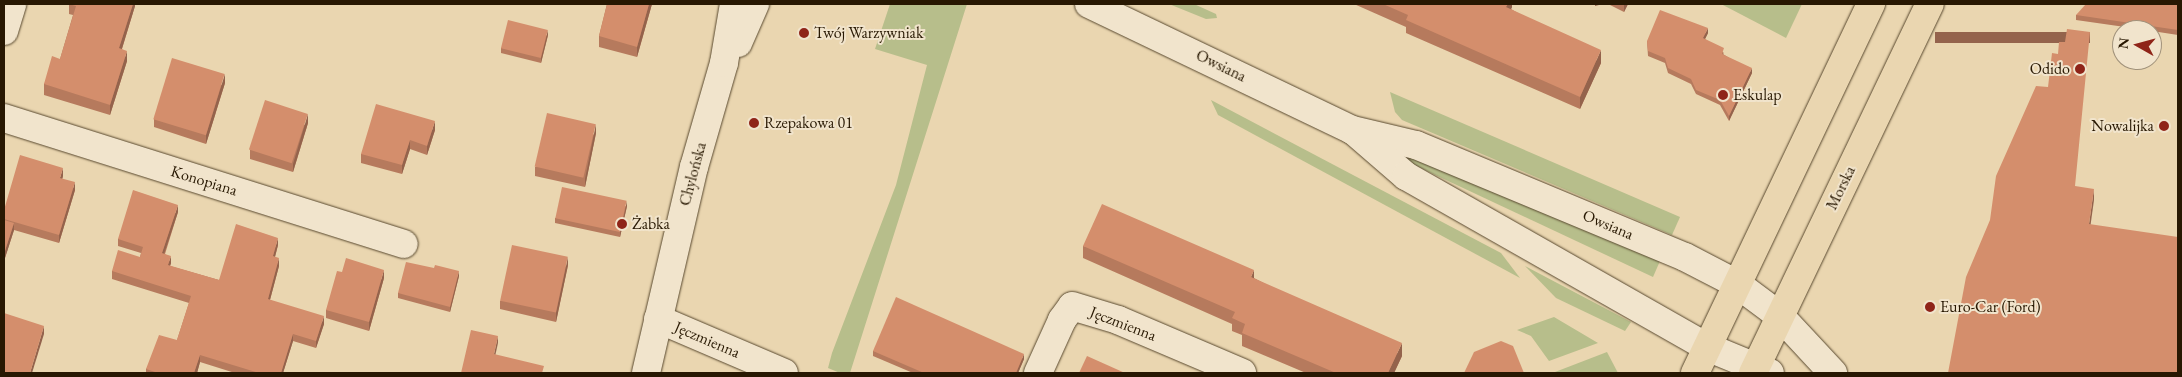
<!DOCTYPE html>
<html>
<head>
<meta charset="utf-8">
<style>
	body { margin:0 }
	#map { position:relative; width:2182px; height:377px; overflow:hidden; background:#ead6b0; font-family:"EB Garamond",serif }
	div>[style] { position:absolute }
	[style*='--x'] { left:calc(var(--x)*1px); top:calc(var(--y)*1px); width:calc(var(--w)*1px); rotate:calc(var(--a)*1deg) }
	.green>* { inset:0; background:#b7be8b }
	.roads { filter:drop-shadow(0 0 1px #58482e) drop-shadow(0 0 1px #58482e) }
	.minor>* { height:28px; margin:-14px; padding:0 14px; transform-origin:14px; border-radius:14px; background:#f1e4cc }
	.major>* { height:28px; margin:-14px; padding:0 14px; transform-origin:14px; border-radius:14px; background:#ead6b0 }
	.wall>* { inset:0; background:#b67a5d }
	.shaded-wall>* { inset:0; background:#94634c; transform-origin:0 0 }
	.building>* { inset:0; background:#d48e6c; transform-origin:0 0 }
	.dots>* { width:14px; height:14px; translate:-50% -50%; box-sizing:border-box; border:2px solid #f1e4cc; border-radius:50% }
	span { translate:-50% -50%; white-space:nowrap; text-align:center; line-height:1.15; -webkit-text-stroke:4px #f1e4cc; paint-order:stroke }
	.poi-label { font-size:16px; color:#281802 }
	.left { translate:0 -50%; text-align:left }
	.right { translate:-100% -50%; text-align:right }
	.street-label { font-size:16px; color:#281802 }
	.frame { position:absolute; inset:0; border:5px solid #281802; pointer-events:none }
	.north { position:absolute; left:2112px; top:20px; width:50px; height:50px; box-sizing:border-box; background:#f1e4cc; border:1px solid #a1927b; border-radius:50%; rotate:277deg; font-size:14px; font-weight:700; line-height:20px; text-align:center; color:#281802 }
	.north::after { content:''; display:block; margin:auto; width:18px; height:22px; background:#8f2418; clip-path:polygon(50% 0,100% 100%,50% 72%,0 100%) }
</style>
</head>
<body>
<div id="map">
	<div class="green">
		<i style="clip-path:polygon(890px 4px,967px 4px,850px 373px,840px 373px,828px 368px,832px 353px,896px 185px,927px 65px,875px 49px)"></i>
		<i style="clip-path:polygon(1169px 4px,1194px 4px,1216px 14px,1217px 18px,1206px 19px)"></i>
		<i style="clip-path:polygon(1721px 4px,1802px 4px,1786px 38px)"></i>
		<i style="clip-path:polygon(1390px 92px,1680px 217px,1672px 235px,1402px 120px,1395px 112px)"></i>
		<i style="clip-path:polygon(1211px 100px,1501px 253px,1520px 278px,1218px 115px)"></i>
		<i style="clip-path:polygon(1377px 140px,1660px 261px,1653px 277px,1382px 150px)"></i>
		<i style="clip-path:polygon(1525px 266px,1631px 322px,1625px 331px,1556px 298px)"></i>
		<i style="clip-path:polygon(1554px 317px,1598px 343px,1549px 361px,1531px 336px,1517px 330px)"></i>
		<i style="clip-path:polygon(1607px 352px,1618px 373px,1555px 373px,1555px 372px)"></i>
	</div>
	<div class="roads">
		<div class="minor">
			<i style="--x:1089;--y:4;--w:292;--a:25.6"></i>
			<i style="--x:1352;--y:130;--w:66;--a:13.2"></i>
			<i style="--x:1416;--y:145;--w:291;--a:22.6"></i>
			<i style="--x:1685;--y:257;--w:59;--a:27.4"></i>
			<i style="--x:1737;--y:284;--w:54;--a:36.7"></i>
			<i style="--x:1780;--y:316;--w:78;--a:47.1"></i>
			<i style="--x:4;--y:31;--w:28;--a:-73"></i>
			<i style="--x:738;--y:43;--w:43;--a:-66.4"></i>
			<i style="--x:4;--y:118;--w:419;--a:17.5"></i>
			<i style="--x:1356;--y:133;--w:66;--a:40.7"></i>
			<i style="--x:1406;--y:176;--w:346;--a:29.6"></i>
			<i style="--x:1707;--y:347;--w:68;--a:22.4"></i>
			<i style="--x:658;--y:319;--w:137;--a:23.2"></i>
			<i style="--x:646;--y:373;--w:212;--a:-76.9"></i>
			<i style="--x:694;--y:167;--w:108;--a:-73.9"></i>
			<i style="--x:724;--y:63;--w:60;--a:-80.4"></i>
			<i style="--x:1038;--y:373;--w:58;--a:-65.6"></i>
			<i style="--x:1062;--y:320;--w:17;--a:-54"></i>
			<i style="--x:1072;--y:306;--w:48;--a:16.9"></i>
			<i style="--x:1118;--y:320;--w:135;--a:23.1"></i>
		</div>
		<div class="major">
			<i style="--x:1695;--y:373;--w:409;--a:-64.5"></i>
			<i style="--x:1753;--y:373;--w:409;--a:-64.4"></i>
		</div>
	</div>
	<div class="wall">
		<i style="clip-path:polygon(69px 4px,135px 4px,135px 6px,122px 49px,127px 61px,110px 115px,44px 95px,44px 84px,60px 59px,73px 15px,69px 14px)"></i>
		<i style="clip-path:polygon(607px 4px,652px 4px,637px 57px,599px 47px,599px 36px)"></i>
		<i style="clip-path:polygon(1354px 4px,1512px 4px,1512px 7px,1511px 9px,1601px 63px,1580px 109px,1406px 33px,1406px 27px)"></i>
		<i style="clip-path:polygon(1608px 4px,1628px 4px,1624px 12px)"></i>
		<i style="clip-path:polygon(2178px 4px,2178px 35px,2152px 31px,2152px 30px,2146px 30px,2076px 20px,2076px 15px)"></i>
		<i style="clip-path:polygon(1708px 33px,1705px 39px,1724px 53px,1723px 54px,1752px 73px,1729px 121px,1720px 105px,1696px 94px,1691px 84px,1668px 73px,1665px 63px,1648px 56px,1647px 41px)"></i>
		<i style="clip-path:polygon(548px 35px,541px 63px,501px 53px,501px 48px)"></i>
		<i style="clip-path:polygon(225px 83px,206px 144px,154px 127px,154px 119px)"></i>
		<i style="clip-path:polygon(308px 123px,293px 172px,250px 159px,250px 150px)"></i>
		<i style="clip-path:polygon(435px 130px,427px 155px,410px 149px,402px 174px,361px 163px,361px 154px)"></i>
		<i style="clip-path:polygon(596px 133px,585px 187px,535px 176px,535px 167px)"></i>
		<i style="clip-path:polygon(63px 176px,62px 179px,75px 190px,59px 243px,14px 230px,4px 261px,4px 210px)"></i>
		<i style="clip-path:polygon(627px 206px,620px 237px,555px 223px,555px 218px)"></i>
		<i style="clip-path:polygon(178px 212px,165px 254px,171px 263px,170px 266px,219px 280px,278px 245px,275px 257px,279px 266px,270px 300px,324px 324px,316px 348px,293px 341px,283px 373px,235px 373px,200px 362px,197px 373px,146px 373px,146px 369px,177px 340px,189px 303px,112px 279px,112px 271px,140px 257px,141px 253px,118px 246px,118px 239px)"></i>
		<i style="clip-path:polygon(1083px 246px,1254px 278px,1402px 356px,1394px 373px,1306px 373px,1242px 346px,1242px 335px,1232px 331px,1232px 324px,1083px 258px)"></i>
		<i style="clip-path:polygon(568px 265px,556px 322px,500px 309px,500px 301px)"></i>
		<i style="clip-path:polygon(459px 276px,450px 312px,398px 298px,398px 293px)"></i>
		<i style="clip-path:polygon(384px 278px,369px 331px,326px 318px,326px 310px)"></i>
		<i style="clip-path:polygon(873px 351px,1024px 359px,1018px 373px,913px 373px,873px 356px)"></i>
	</div>
	<div class="shaded-wall">
		<i style="clip-path:polygon(133px 4px,135px 4px,135px 6px,119px 58px,119px 48px)"></i>
		<i style="clip-path:polygon(649px 4px,652px 4px,637px 57px,637px 47px)"></i>
		<i style="clip-path:polygon(1508px 4px,1512px 4px,1512px 7px,1506px 20px,1506px 7px)"></i>
		<i style="clip-path:polygon(1595px 4px,1603px 4px,1595px 6px)"></i>
		<i style="clip-path:polygon(1624px 4px,1628px 4px,1624px 12px)"></i>
		<i style="clip-path:polygon(1708px 28px,1708px 33px,1703px 43px,1703px 38px)"></i>
		<i style="clip-path:polygon(548px 30px,548px 35px,541px 63px,541px 58px)"></i>
		<i style="left:2090px;top:32px;width:11px;height:155px;rotate:90deg"></i>
		<i style="clip-path:polygon(1601px 50px,1601px 63px,1580px 109px,1580px 97px)"></i>
		<i style="clip-path:polygon(127px 51px,127px 61px,110px 115px,110px 105px)"></i>
		<i style="clip-path:polygon(1752px 68px,1752px 73px,1729px 121px,1729px 116px)"></i>
		<i style="clip-path:polygon(225px 74px,225px 83px,206px 144px,206px 135px)"></i>
		<i style="clip-path:polygon(308px 114px,308px 123px,293px 172px,293px 164px)"></i>
		<i style="clip-path:polygon(435px 121px,435px 130px,427px 155px,427px 146px)"></i>
		<i style="clip-path:polygon(596px 124px,596px 133px,585px 187px,585px 179px)"></i>
		<i style="clip-path:polygon(410px 140px,410px 149px,402px 174px,402px 165px)"></i>
		<i style="clip-path:polygon(63px 168px,63px 176px,60px 187px,60px 178px)"></i>
		<i style="clip-path:polygon(75px 182px,75px 190px,59px 243px,59px 235px)"></i>
		<i style="clip-path:polygon(2094px 189px,2094px 200px,2089px 236px,2089px 224px)"></i>
		<i style="clip-path:polygon(627px 201px,627px 206px,620px 237px,620px 233px)"></i>
		<i style="clip-path:polygon(178px 205px,178px 212px,162px 260px,162px 253px)"></i>
		<i style="clip-path:polygon(14px 223px,14px 230px,4px 261px,4px 254px)"></i>
		<i style="clip-path:polygon(278px 238px,278px 245px,273px 264px,273px 256px)"></i>
		<i style="clip-path:polygon(171px 256px,171px 263px,168px 272px,168px 265px)"></i>
		<i style="clip-path:polygon(568px 257px,568px 265px,556px 322px,556px 313px)"></i>
		<i style="clip-path:polygon(279px 258px,279px 266px,268px 307px,268px 299px)"></i>
		<i style="clip-path:polygon(384px 270px,384px 278px,369px 331px,369px 322px)"></i>
		<i style="clip-path:polygon(1254px 270px,1254px 283px,1251px 277px)"></i>
		<i style="clip-path:polygon(459px 271px,459px 276px,450px 312px,450px 307px)"></i>
		<i style="clip-path:polygon(324px 316px,324px 324px,316px 348px,316px 341px)"></i>
		<i style="clip-path:polygon(44px 326px,44px 334px,32px 373px,30px 373px)"></i>
		<i style="clip-path:polygon(293px 334px,293px 341px,283px 373px,281px 373px)"></i>
		<i style="clip-path:polygon(498px 336px,498px 343px,494px 361px,494px 354px)"></i>
		<i style="clip-path:polygon(1402px 343px,1402px 356px,1394px 373px,1388px 373px)"></i>
		<i style="clip-path:polygon(1024px 354px,1024px 359px,1018px 373px,1016px 373px)"></i>
		<i style="clip-path:polygon(200px 355px,200px 362px,197px 373px,194px 373px)"></i>
	</div>
	<div class="building">
		<i style="clip-path:polygon(69px 4px,133px 4px,119px 48px,127px 51px,110px 105px,44px 84px,52px 56px,60px 59px,76px 6px)"></i>
		<i style="clip-path:polygon(607px 4px,649px 4px,637px 47px,599px 36px)"></i>
		<i style="clip-path:polygon(1383px 4px,1508px 4px,1506px 7px,1601px 50px,1580px 97px,1406px 20px,1408px 15px)"></i>
		<i style="clip-path:polygon(2086px 4px,2178px 4px,2178px 30px,2076px 15px)"></i>
		<i style="clip-path:polygon(1660px 10px,1708px 28px,1703px 38px,1724px 48px,1722px 54px,1752px 68px,1729px 116px,1720px 100px,1696px 90px,1691px 79px,1668px 68px,1665px 58px,1648px 51px,1647px 41px)"></i>
		<i style="left:508px;top:20px;width:41px;height:29px;rotate:14deg"></i>
		<i style="clip-path:polygon(2067px 29px,2090px 32px,2075px 186px,2094px 189px,2089px 224px,2178px 237px,2178px 373px,1948px 373px,1966px 277px,1990px 220px,1996px 176px,2036px 86px,2048px 87px,2052px 53px,2058px 54px,2059px 42px,2065px 42px)"></i>
		<i style="left:172px;top:58px;width:55px;height:64px;rotate:17deg"></i>
		<i style="left:265px;top:100px;width:45px;height:52px;rotate:18deg"></i>
		<i style="clip-path:polygon(376px 104px,435px 121px,427px 146px,410px 140px,402px 165px,361px 154px)"></i>
		<i style="left:547px;top:113px;width:50px;height:55px;rotate:13deg"></i>
		<i style="clip-path:polygon(20px 155px,63px 168px,60px 178px,75px 182px,59px 235px,4px 219px,4px 210px)"></i>
		<i style="left:562px;top:187px;width:66px;height:32px;rotate:12deg"></i>
		<i style="clip-path:polygon(133px 190px,178px 205px,162px 253px,171px 256px,168px 265px,219px 280px,236px 224px,278px 238px,273px 256px,279px 258px,268px 299px,324px 316px,316px 341px,293px 334px,281px 373px,259px 373px,200px 355px,194px 373px,158px 373px,146px 369px,159px 335px,177px 340px,191px 296px,112px 271px,118px 250px,140px 257px,143px 247px,118px 239px)"></i>
		<i style="clip-path:polygon(1102px 204px,1254px 270px,1251px 277px,1402px 343px,1388px 373px,1336px 373px,1242px 333px,1245px 324px,1232px 318px,1235px 312px,1083px 246px)"></i>
		<i style="clip-path:polygon(4px 220px,14px 223px,4px 254px)"></i>
		<i style="left:512px;top:245px;width:57px;height:57px;rotate:12deg"></i>
		<i style="clip-path:polygon(346px 258px,384px 270px,369px 322px,326px 310px,337px 271px,342px 272px)"></i>
		<i style="clip-path:polygon(406px 262px,434px 268px,435px 265px,459px 271px,450px 307px,398px 293px)"></i>
		<i style="clip-path:polygon(896px 297px,1024px 354px,1016px 373px,924px 373px,873px 351px)"></i>
		<i style="clip-path:polygon(4px 313px,44px 326px,30px 373px,4px 373px)"></i>
		<i style="clip-path:polygon(471px 330px,498px 336px,494px 354px,544px 366px,542px 373px,461px 373px)"></i>
		<i style="clip-path:polygon(1501px 341px,1513px 346px,1524px 373px,1464px 373px,1474px 352px)"></i>
		<i style="clip-path:polygon(1087px 356px,1125px 373px,1079px 373px)"></i>
	</div>
	<div class="dots">
		<i style="left:804px;top:33px;background:#8f2418"></i>
		<i style="left:2080px;top:69px;background:#8f2418"></i>
		<i style="left:1723px;top:95px;background:#8f2418"></i>
		<i style="left:754px;top:123px;background:#8f2418"></i>
		<i style="left:2164px;top:126px;background:#8f2418"></i>
		<i style="left:622px;top:224px;background:#8f2418"></i>
		<i style="left:1930px;top:307px;background:#8f2418"></i>
	</div>
	<div class="poi-label">
		<span class="left" style="left:814px;top:33px">Twój Warzywniak</span>
		<span class="right" style="left:2070px;top:69px">Odido</span>
		<span class="left" style="left:1733px;top:95px">Eskulap</span>
		<span class="left" style="left:764px;top:123px">Rzepakowa 01</span>
		<span class="right" style="left:2154px;top:126px">Nowalijka</span>
		<span class="left" style="left:632px;top:224px">Żabka</span>
		<span class="left" style="left:1940px;top:307px">Euro-Car (Ford)</span>
	</div>
	<div class="street-label">
		<span style="left:1221px;top:66px;rotate:26deg">Owsiana</span>
		<span style="left:693px;top:174px;rotate:-75deg">Chylońska</span>
		<span style="left:204px;top:181px;rotate:17deg">Konopiana</span>
		<span style="left:1841px;top:188px;rotate:-64deg">Morska</span>
		<span style="left:1608px;top:225px;rotate:23deg">Owsiana</span>
		<span style="left:1123px;top:324px;rotate:21deg">Jęczmienna</span>
		<span style="left:707px;top:340px;rotate:23deg">Jęczmienna</span>
	</div>
	<div class="frame"></div>
	<div class="north">N</div>
</div>
</body>
</html>
